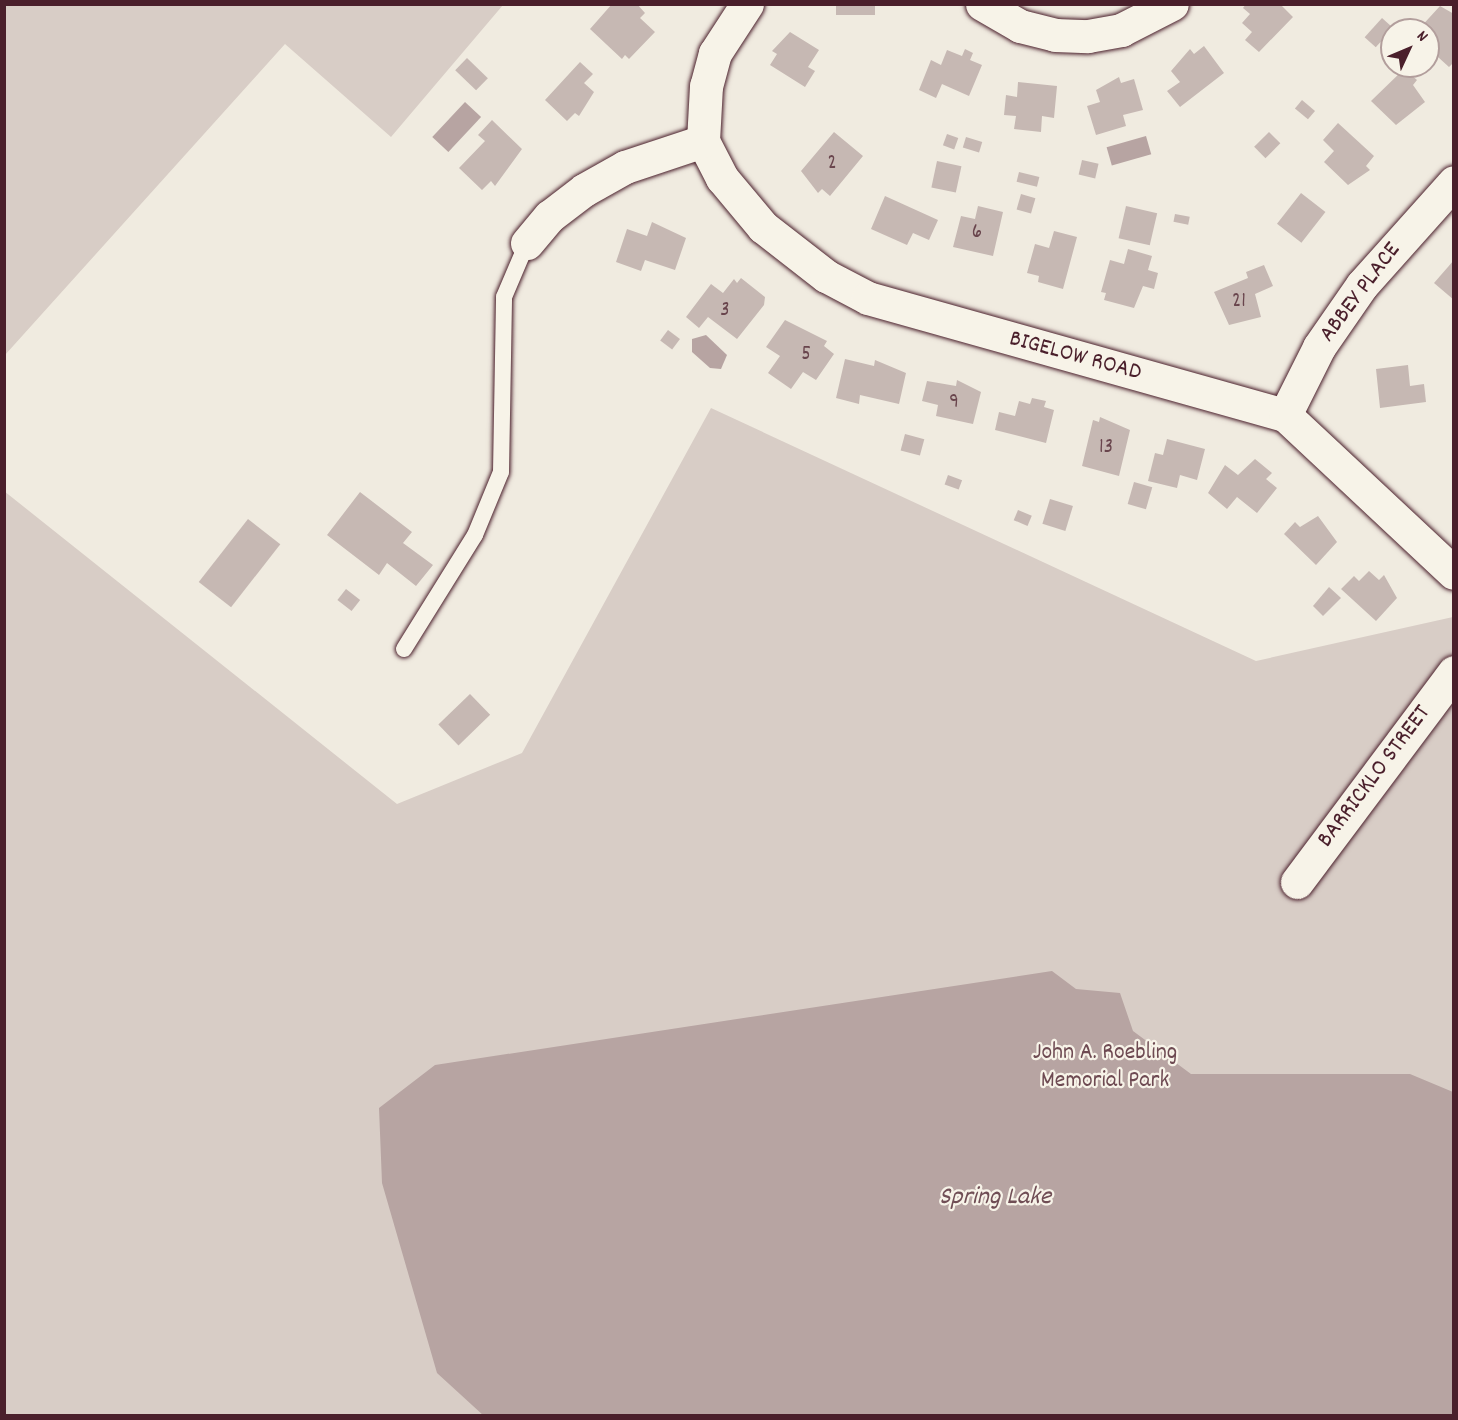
<!DOCTYPE html>
<html>
<head>
<meta charset="utf-8">
<style>
	body { margin:0 }
	#map { position:relative; width:1458px; height:1420px; overflow:hidden; background:#f0ebe0; font-family:Dekko,sans-serif }
	div>[style] { position:absolute }
	[style*='--x'] { left:calc(var(--x)*1px); top:calc(var(--y)*1px); width:calc(var(--w)*1px); rotate:calc(var(--a)*1deg) }
	.green>* { inset:0; background:#d8cdc6 }
	.water>* { inset:0; background:#b7a4a2; transform-origin:0 0 }
	.building>* { inset:0; background:#c6b8b3; transform-origin:0 0 }
	.roads { filter:drop-shadow(0 0 2px #4a1f2b) drop-shadow(0 0 2px #4a1f2b) }
	.service>* { height:16px; margin:-8px; padding:0 8px; transform-origin:8px; border-radius:8px; background:#f7f3e8 }
	.minor>* { height:33px; margin:-16.5px; padding:0 16.5px; transform-origin:16.5px; border-radius:16.5px; background:#f7f3e8 }
	span { translate:-50% -50%; white-space:nowrap; text-align:center; line-height:1.15; -webkit-text-stroke:4.5px #f7f3e8; paint-order:stroke }
	.number-label { font-size:21px; color:#69454d }
	.number-label span { -webkit-text-stroke-width:0 }
	.street-label { font-size:24px; color:#4a1f2b }
	.park-label { font-size:24px; color:#6e4a52 }
	.water-label { font-size:26px; color:#704e55; font-style:italic }
	.frame { position:absolute; inset:0; border:6px solid #4a1f2b; pointer-events:none }
	.north { position:absolute; left:1380px; top:18px; width:60px; height:60px; box-sizing:border-box; background:#f7f3e8; border:2px solid #b29e9c; border-radius:50%; rotate:46deg; font-size:16px; font-weight:700; line-height:24px; text-align:center; color:#4a1f2b }
	.north::after { content:''; display:block; margin:auto; width:21px; height:27px; background:#4a1f2b; clip-path:polygon(50% 0,100% 100%,50% 72%,0 100%) }
</style>
</head>
<body>
<div id="map">
	<div class="green">
		<i style="clip-path:polygon(4px 5px,5px 4px,503px 5px,391px 137px,285px 44px,5px 355px)"></i>
		<i style="clip-path:polygon(711px 408px,1256px 661px,1453px 617px,1453px 1415px,5px 1415px,4px 491px,397px 804px,522px 753px)"></i>
	</div>
	<div class="water">
		<i style="left:465px;top:102px;width:22px;height:48px;rotate:43deg"></i>
		<i style="left:1146px;top:136px;width:19px;height:41px;rotate:74deg"></i>
		<i style="clip-path:polygon(706px 335px,727px 355px,721px 369px,710px 368px,692px 352px,692px 339px)"></i>
		<i style="clip-path:polygon(1052px 971px,1076px 989px,1120px 993px,1133px 1031px,1191px 1074px,1410px 1074px,1453px 1092px,1453px 1415px,484px 1416px,437px 1373px,382px 1183px,379px 1108px,435px 1065px)"></i>
	</div>
	<div class="building">
		<i style="clip-path:polygon(612px 4px,637px 4px,645px 13px,640px 18px,655px 32px,629px 59px,625px 55px,622px 59px,590px 29px)"></i>
		<i style="left:836px;top:4px;width:39px;height:11px"></i>
		<i style="clip-path:polygon(1246px 4px,1280px 4px,1293px 17px,1259px 52px,1245px 40px,1252px 32px,1242px 23px,1250px 14px,1243px 8px)"></i>
		<i style="clip-path:polygon(1440px 6px,1454px 14px,1454px 62px,1449px 67px,1428px 48px,1428px 30px,1418px 30px)"></i>
		<i style="left:1382px;top:18px;width:15px;height:26px;rotate:42deg"></i>
		<i style="clip-path:polygon(790px 32px,819px 50px,808px 67px,815px 71px,805px 87px,770px 65px,777px 54px,772px 51px)"></i>
		<i style="clip-path:polygon(1204px 46px,1224px 73px,1180px 107px,1167px 91px,1180px 82px,1171px 71px,1190px 49px,1194px 54px)"></i>
		<i style="clip-path:polygon(965px 49px,973px 53px,970px 60px,982px 65px,969px 96px,942px 84px,936px 98px,919px 90px,931px 60px,941px 65px,947px 50px,962px 56px)"></i>
		<i style="left:467px;top:58px;width:29px;height:17px;rotate:44deg"></i>
		<i style="clip-path:polygon(580px 62px,593px 74px,584px 83px,594px 92px,579px 116px,575px 113px,567px 121px,545px 100px)"></i>
		<i style="clip-path:polygon(1404px 69px,1417px 80px,1413px 85px,1425px 102px,1396px 125px,1371px 101px)"></i>
		<i style="clip-path:polygon(1119px 77px,1121px 83px,1134px 79px,1143px 110px,1123px 115px,1126px 126px,1096px 135px,1087px 106px,1100px 102px,1096px 90px)"></i>
		<i style="clip-path:polygon(1018px 82px,1057px 86px,1054px 118px,1042px 116px,1041px 132px,1014px 129px,1016px 116px,1004px 115px,1006px 95px,1017px 97px)"></i>
		<i style="left:1302px;top:100px;width:17px;height:11px;rotate:40deg"></i>
		<i style="clip-path:polygon(492px 120px,522px 149px,495px 186px,491px 181px,482px 190px,459px 168px,485px 141px,478px 135px)"></i>
		<i style="clip-path:polygon(1338px 123px,1374px 156px,1366px 166px,1370px 170px,1348px 185px,1324px 162px,1334px 151px,1323px 140px)"></i>
		<i style="clip-path:polygon(834px 132px,863px 156px,830px 196px,822px 189px,818px 193px,801px 171px)"></i>
		<i style="left:1269px;top:132px;width:16px;height:21px;rotate:45deg"></i>
		<i style="left:947px;top:134px;width:12px;height:12px;rotate:20deg"></i>
		<i style="left:966px;top:137px;width:17px;height:11px;rotate:17deg"></i>
		<i style="left:1082px;top:160px;width:17px;height:15px;rotate:13deg"></i>
		<i style="left:937px;top:161px;width:25px;height:27px;rotate:12deg"></i>
		<i style="left:1019px;top:172px;width:21px;height:10px;rotate:14deg"></i>
		<i style="left:1301px;top:193px;width:31px;height:39px;rotate:38deg"></i>
		<i style="left:1021px;top:194px;width:15px;height:16px;rotate:16deg"></i>
		<i style="clip-path:polygon(885px 196px,938px 220px,929px 240px,913px 233px,907px 245px,871px 229px)"></i>
		<i style="clip-path:polygon(978px 206px,1003px 212px,993px 256px,953px 247px,961px 216px,975px 219px)"></i>
		<i style="left:1126px;top:206px;width:32px;height:33px;rotate:13deg"></i>
		<i style="left:1175px;top:214px;width:15px;height:8px;rotate:11deg"></i>
		<i style="clip-path:polygon(652px 222px,686px 238px,675px 270px,645px 260px,641px 271px,616px 262px,627px 229px,647px 236px)"></i>
		<i style="clip-path:polygon(1054px 231px,1077px 237px,1063px 289px,1038px 282px,1039px 276px,1027px 273px,1035px 244px,1049px 248px)"></i>
		<i style="clip-path:polygon(1128px 249px,1152px 256px,1148px 270px,1158px 273px,1154px 289px,1143px 286px,1134px 308px,1104px 300px,1106px 293px,1101px 292px,1110px 260px,1124px 264px)"></i>
		<i style="clip-path:polygon(1454px 260px,1454px 300px,1434px 283px)"></i>
		<i style="clip-path:polygon(1264px 265px,1273px 286px,1255px 294px,1261px 317px,1229px 325px,1214px 292px,1248px 278px,1246px 272px)"></i>
		<i style="clip-path:polygon(741px 278px,765px 297px,764px 305px,737px 339px,708px 317px,699px 328px,686px 317px,711px 284px,723px 293px,734px 279px,737px 283px)"></i>
		<i style="clip-path:polygon(785px 320px,827px 341px,824px 346px,834px 354px,816px 380px,803px 372px,791px 389px,768px 373px,780px 356px,766px 347px)"></i>
		<i style="left:668px;top:330px;width:15px;height:13px;rotate:37deg"></i>
		<i style="clip-path:polygon(845px 359px,874px 366px,875px 360px,906px 373px,899px 404px,860px 395px,859px 404px,836px 398px)"></i>
		<i style="clip-path:polygon(1408px 365px,1410px 386px,1424px 384px,1426px 402px,1380px 408px,1376px 369px)"></i>
		<i style="clip-path:polygon(957px 380px,981px 392px,973px 424px,936px 416px,938px 405px,922px 401px,927px 381px,956px 386px)"></i>
		<i style="clip-path:polygon(1032px 398px,1046px 401px,1044px 407px,1054px 410px,1046px 443px,995px 430px,999px 412px,1015px 416px,1019px 401px,1030px 404px)"></i>
		<i style="clip-path:polygon(1100px 417px,1130px 430px,1119px 476px,1082px 466px,1093px 420px,1099px 422px)"></i>
		<i style="left:905px;top:434px;width:20px;height:17px;rotate:15deg"></i>
		<i style="clip-path:polygon(1167px 439px,1205px 449px,1197px 480px,1180px 475px,1177px 488px,1148px 481px,1155px 453px,1163px 455px)"></i>
		<i style="clip-path:polygon(1255px 459px,1272px 473px,1266px 479px,1277px 488px,1257px 513px,1237px 497px,1227px 509px,1208px 493px,1225px 465px,1238px 475px)"></i>
		<i style="left:948px;top:475px;width:15px;height:10px;rotate:20deg"></i>
		<i style="left:1134px;top:482px;width:19px;height:23px;rotate:16deg"></i>
		<i style="clip-path:polygon(360px 492px,412px 532px,403px 543px,433px 565px,416px 586px,387px 563px,379px 575px,327px 535px)"></i>
		<i style="left:1050px;top:499px;width:24px;height:26px;rotate:17deg"></i>
		<i style="left:1018px;top:510px;width:15px;height:11px;rotate:23deg"></i>
		<i style="clip-path:polygon(1318px 516px,1337px 542px,1316px 565px,1284px 534px,1295px 522px,1300px 527px)"></i>
		<i style="left:248px;top:519px;width:41px;height:80px;rotate:38deg"></i>
		<i style="clip-path:polygon(1369px 571px,1379px 580px,1384px 575px,1397px 598px,1376px 621px,1341px 589px,1354px 576px,1359px 581px)"></i>
		<i style="clip-path:polygon(1329px 587px,1341px 598px,1323px 616px,1313px 606px)"></i>
		<i style="left:346px;top:589px;width:18px;height:14px;rotate:38deg"></i>
		<i style="left:470px;top:694px;width:29px;height:44px;rotate:46deg"></i>
	</div>
	<div class="roads">
		<div class="service">
			<i style="--x:404;--y:649;--w:134;--a:-58.1"></i>
			<i style="--x:475;--y:535;--w:68;--a:-67.6"></i>
			<i style="--x:501;--y:472;--w:175;--a:-89"></i>
			<i style="--x:504;--y:297;--w:59;--a:-66.9"></i>
		</div>
		<div class="minor">
			<i style="--x:747;--y:4;--w:59;--a:123.1"></i>
			<i style="--x:715;--y:53;--w:34;--a:105"></i>
			<i style="--x:706;--y:86;--w:55;--a:93.1"></i>
			<i style="--x:703;--y:141;--w:42;--a:62.8"></i>
			<i style="--x:722;--y:178;--w:64;--a:50.1"></i>
			<i style="--x:763;--y:227;--w:80;--a:37.9"></i>
			<i style="--x:826;--y:276;--w:47;--a:27.6"></i>
			<i style="--x:868;--y:298;--w:433;--a:15.7"></i>
			<i style="--x:1285;--y:415;--w:231;--a:43.1"></i>
			<i style="--x:982;--y:4;--w:44;--a:30.1"></i>
			<i style="--x:1020;--y:26;--w:36;--a:14"></i>
			<i style="--x:1055;--y:35;--w:33;--a:2"></i>
			<i style="--x:1088;--y:36;--w:34;--a:-10"></i>
			<i style="--x:1121;--y:30;--w:57;--a:-27"></i>
			<i style="--x:527;--y:243;--w:35;--a:-50"></i>
			<i style="--x:550;--y:216;--w:43;--a:-37.4"></i>
			<i style="--x:584;--y:190;--w:47;--a:-29.3"></i>
			<i style="--x:625;--y:167;--w:82;--a:-18.4"></i>
			<i style="--x:1285;--y:415;--w:76;--a:-63.4"></i>
			<i style="--x:1319;--y:347;--w:75;--a:-55.3"></i>
			<i style="--x:1362;--y:285;--w:138;--a:-48.2"></i>
			<i style="--x:1297;--y:882;--w:262;--a:-53.2"></i>
		</div>
	</div>
	<div class="number-label">
		<span style="left:832px;top:164px">2</span>
		<span style="left:977px;top:233px">6</span>
		<span style="left:1239px;top:302px">21</span>
		<span style="left:725px;top:311px">3</span>
		<span style="left:806px;top:355px">5</span>
		<span style="left:954px;top:403px">9</span>
		<span style="left:1106px;top:448px">13</span>
	</div>
	<div class="street-label">
		<span style="left:1361px;top:293px;rotate:-53deg">ABBEY PLACE</span>
		<span style="left:1075px;top:357px;rotate:15deg">BIGELOW ROAD</span>
		<span style="left:1375px;top:777px;rotate:-53deg">BARRICKLO STREET</span>
	</div>
	<div class="park-label">
		<span style="left:1105px;top:1068px">John A. Roebling<br>Memorial Park</span>
	</div>
	<div class="water-label">
		<span style="left:995px;top:1198px">Spring Lake</span>
	</div>
	<div class="frame"></div>
	<div class="north">N</div>
</div>
</body>
</html>
